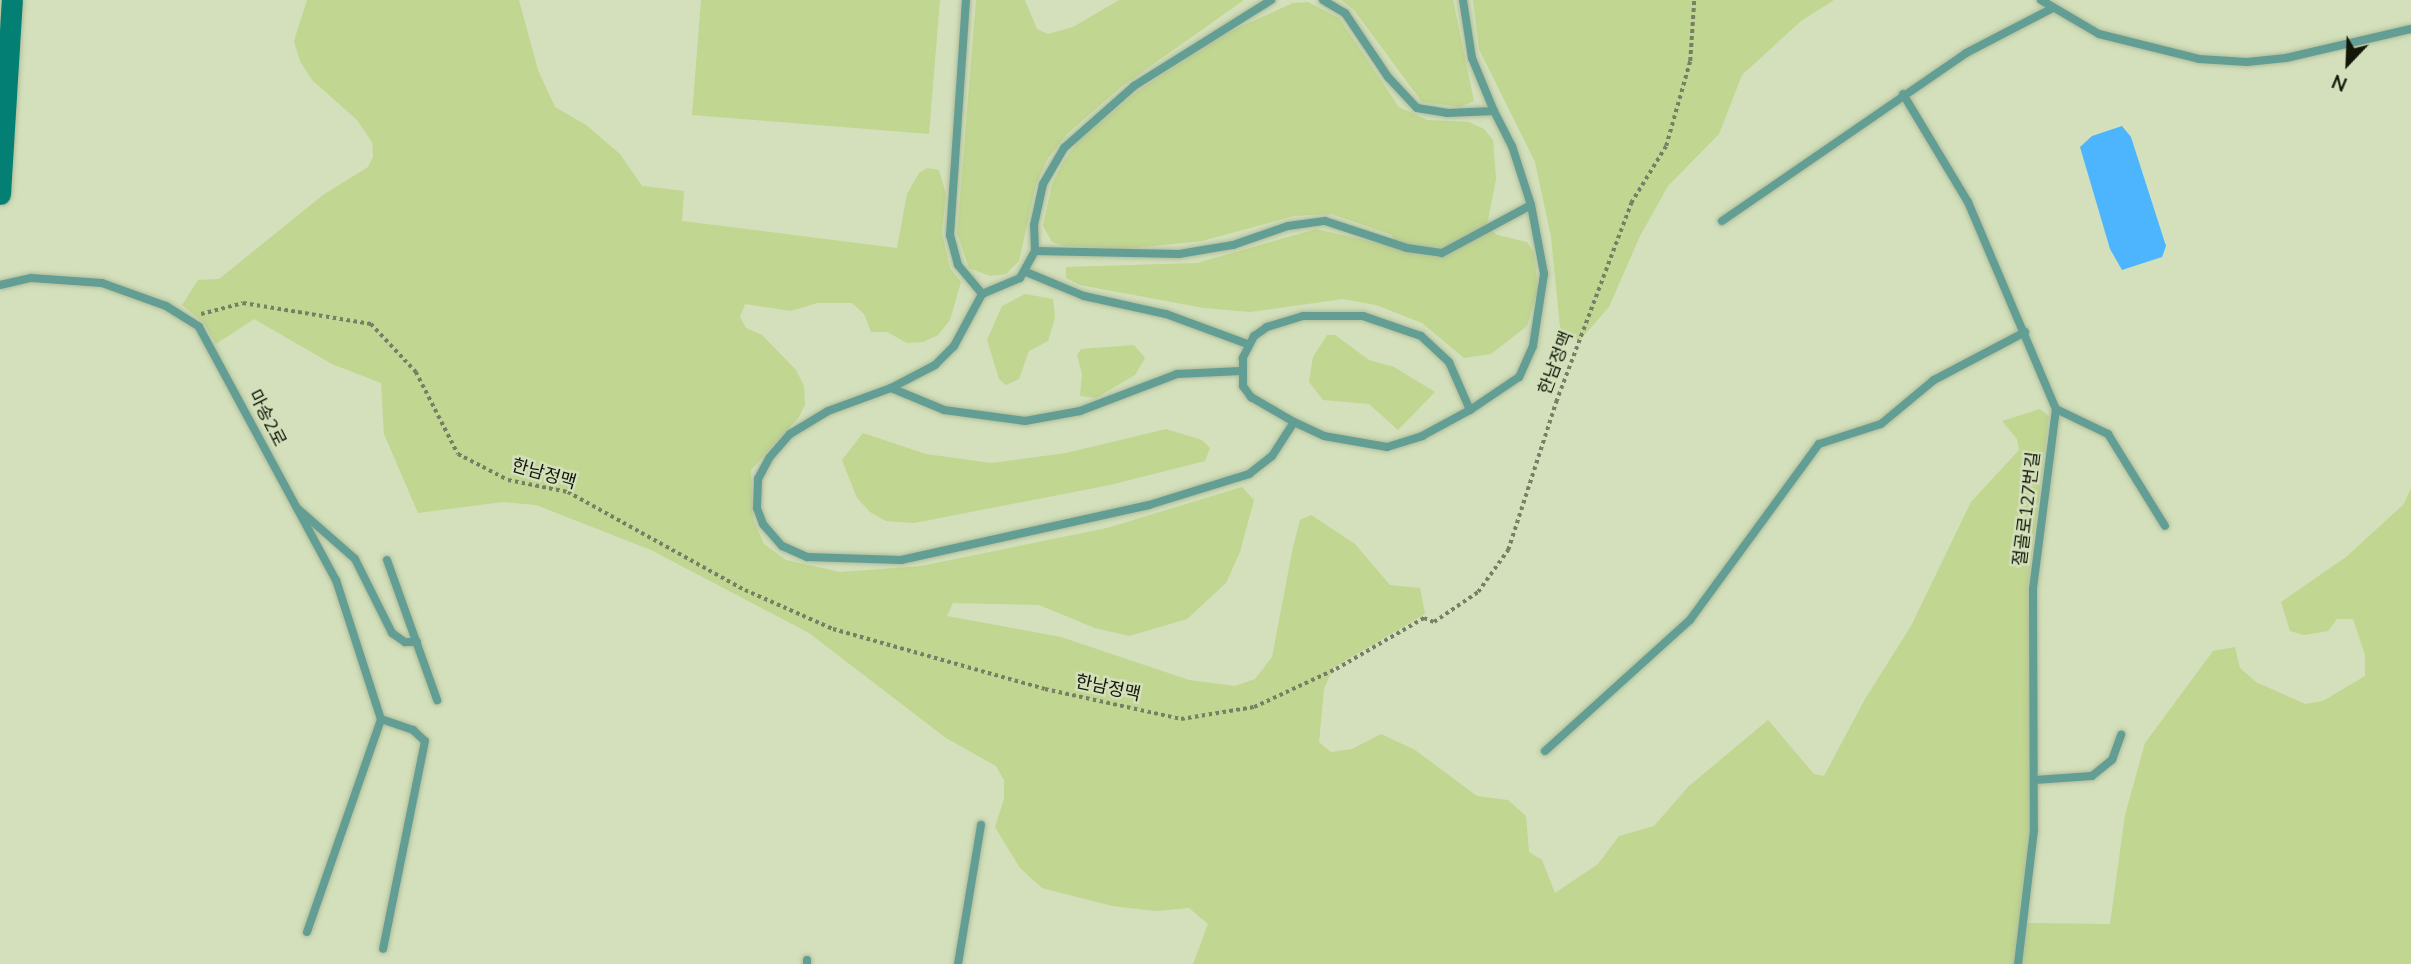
<!DOCTYPE html>
<html>
<head>
<meta charset="utf-8">
<style>
	body { margin:0 }
	#map { position:relative; width:2411px; height:964px; overflow:hidden; background:#d3e0bb; font-family:"Nunito Sans","Noto Sans KR",sans-serif }
	div>[style] { position:absolute }
	[style*='--x'] { left:calc(var(--x)*1px); top:calc(var(--y)*1px); width:calc(var(--w)*1px); rotate:calc(var(--a)*1deg) }
	.green>* { inset:0; background:#c1d690 }
	.water>* { inset:0; background:#4db5fd }
	.path>* { height:3.5px; margin-top:-1.75px; transform-origin:0; background:repeating-linear-gradient(90deg,#777f65 0 3.5px,transparent 0 7px) }
	.roads { filter:drop-shadow(0 0 2px #b0bc9b) drop-shadow(0 0 2px #b0bc9b) }
	.lane>* { height:8px; margin:-4px; padding:0 4px; transform-origin:4px; border-radius:4px; background:#639e94 }
	.secondary>* { height:21px; margin:-10.5px; padding:0 10.5px; transform-origin:10.5px; border-radius:10.5px; background:#038073 }
	span { translate:-50% -50%; white-space:nowrap; text-align:center; line-height:1.15; -webkit-text-stroke:5px #d3e0bb; paint-order:stroke }
	.street-label { font-size:18px; color:#131709 }
	.north { position:absolute; left:2313px; top:28px; width:70px; height:70px; -webkit-text-stroke:5px #d3e0bb; paint-order:stroke; rotate:203deg; font-size:19px; font-weight:700; line-height:28px; text-align:center; color:#131709 }
	.north::after { content:''; display:block; margin:auto; width:24px; height:32px; background:#131709; clip-path:polygon(50% 0,100% 100%,50% 72%,0 100%) }
</style>
</head>
<body>
<div id="map">
	<div class="green">
		<i style="clip-path:polygon(307px 0,519px 0,538px 70px,555px 107px,586px 125px,620px 154px,642px 186px,684px 191px,682px 221px,897px 248px,907px 194px,919px 173px,927px 168px,939px 170px,946px 194px,942px 233px,950px 268px,961px 282px,950px 320px,938px 335px,923px 342px,907px 343px,887px 332px,871px 332px,864px 314px,852px 303px,817px 303px,791px 311px,745px 304px,740px 317px,746px 328px,762px 335px,796px 370px,804px 386px,805px 405px,799px 417px,751px 470px,753px 519px,764px 544px,786px 560px,840px 572px,921px 566px,1107px 528px,1242px 487px,1254px 500px,1240px 552px,1226px 583px,1187px 619px,1129px 636px,1095px 628px,1039px 605px,953px 603px,947px 616px,1061px 637px,1189px 680px,1235px 686px,1255px 679px,1272px 657px,1293px 547px,1300px 520px,1311px 515px,1355px 544px,1390px 585px,1420px 588px,1425px 614px,1333px 668px,1324px 689px,1319px 742px,1331px 752px,1352px 749px,1381px 734px,1415px 750px,1477px 796px,1508px 800px,1526px 816px,1529px 852px,1542px 860px,1555px 893px,1598px 864px,1619px 836px,1654px 826px,1689px 786px,1768px 720px,1814px 774px,1824px 776px,1865px 699px,1911px 626px,1971px 502px,2019px 450px,2017px 439px,2002px 421px,2040px 409px,2049px 416px,2028px 585px,2034px 830px,2026px 923px,2110px 924px,2125px 815px,2145px 743px,2213px 651px,2235px 647px,2240px 668px,2256px 682px,2305px 704px,2323px 701px,2365px 676px,2365px 655px,2353px 619px,2337px 619px,2328px 631px,2304px 635px,2290px 631px,2281px 602px,2346px 557px,2404px 504px,2411px 488px,2411px 964px,1193px 964px,1208px 924px,1189px 908px,1156px 911px,1112px 906px,1042px 888px,1020px 868px,995px 827px,1004px 799px,1004px 780px,996px 766px,946px 738px,809px 633px,651px 550px,536px 505px,503px 502px,418px 513px,384px 434px,381px 383px,332px 364px,254px 319px,216px 344px,203px 322px,182px 305px,198px 280px,219px 279px,323px 195px,368px 167px,373px 157px,372px 142px,357px 120px,312px 80px,300px 61px,294px 41px)"></i>
		<i style="clip-path:polygon(701px 0,940px 0,929px 134px,692px 115px)"></i>
		<i style="clip-path:polygon(976px 0,1025px 0,1037px 29px,1048px 34px,1073px 27px,1119px 0,1244px 0,1121px 87px,1067px 134px,1048px 158px,1036px 184px,1019px 261px,1006px 274px,990px 276px,969px 268px,957px 233px)"></i>
		<i style="clip-path:polygon(1341px 0,1453px 0,1474px 101px,1460px 107px,1422px 102px,1354px 10px)"></i>
		<i style="clip-path:polygon(1473px 0,1834px 0,1801px 21px,1742px 75px,1719px 134px,1668px 186px,1640px 236px,1609px 307px,1580px 340px,1565px 337px,1560px 327px,1551px 237px,1535px 162px,1479px 49px)"></i>
		<i style="clip-path:polygon(1308px 2px,1339px 18px,1399px 107px,1427px 120px,1469px 122px,1484px 129px,1493px 140px,1496px 179px,1487px 225px,1497px 235px,1527px 242px,1534px 253px,1538px 289px,1527px 326px,1491px 354px,1464px 358px,1422px 323px,1376px 305px,1343px 299px,1250px 312px,1204px 308px,1080px 285px,1066px 278px,1066px 267px,1197px 263px,1316px 229px,1395px 247px,1392px 235px,1331px 214px,1294px 216px,1202px 241px,1124px 249px,1065px 246px,1052px 242px,1043px 226px,1052px 184px,1064px 161px,1079px 141px,1139px 90px,1226px 33px,1293px 3px)"></i>
		<i style="clip-path:polygon(1025px 294px,1053px 299px,1055px 318px,1048px 341px,1029px 351px,1019px 379px,1006px 385px,999px 379px,987px 340px,1002px 306px)"></i>
		<i style="clip-path:polygon(1327px 335px,1335px 335px,1369px 360px,1394px 367px,1435px 392px,1398px 430px,1369px 404px,1323px 400px,1309px 382px,1313px 357px)"></i>
		<i style="clip-path:polygon(1134px 345px,1145px 358px,1135px 375px,1096px 398px,1080px 396px,1082px 374px,1077px 355px,1081px 349px)"></i>
		<i style="clip-path:polygon(1166px 429px,1202px 440px,1210px 448px,1205px 461px,1110px 485px,914px 523px,886px 521px,870px 512px,857px 498px,842px 460px,863px 433px,926px 454px,991px 463px,1066px 453px)"></i>
	</div>
	<div class="water">
		<i style="clip-path:polygon(2122px 126px,2131px 137px,2166px 246px,2162px 257px,2122px 270px,2110px 249px,2080px 147px,2092px 136px)"></i>
	</div>
	<div class="path">
		<i style="--x:201;--y:314;--w:43;--a:-14.7"></i>
		<i style="--x:243;--y:303;--w:130;--a:9.3"></i>
		<i style="--x:371;--y:324;--w:66;--a:46.8"></i>
		<i style="--x:416;--y:372;--w:92;--a:62.9"></i>
		<i style="--x:458;--y:454;--w:56;--a:27.5"></i>
		<i style="--x:508;--y:480;--w:61;--a:11.3"></i>
		<i style="--x:568;--y:492;--w:202;--a:29"></i>
		<i style="--x:745;--y:590;--w:96;--a:23.9"></i>
		<i style="--x:833;--y:629;--w:220;--a:15.8"></i>
		<i style="--x:1045;--y:689;--w:139;--a:12.4"></i>
		<i style="--x:1181;--y:719;--w:74;--a:-9.3"></i>
		<i style="--x:1254;--y:707;--w:90;--a:-24.9"></i>
		<i style="--x:1336;--y:669;--w:102;--a:-30.1"></i>
		<i style="--x:1424;--y:618;--w:11;--a:22"></i>
		<i style="--x:1434;--y:622;--w:53;--a:-34.3"></i>
		<i style="--x:1478;--y:592;--w:52;--a:-54.5"></i>
		<i style="--x:1508;--y:550;--w:156;--a:-72"></i>
		<i style="--x:1556;--y:402;--w:213;--a:-69.3"></i>
		<i style="--x:1631;--y:203;--w:67;--a:-58.4"></i>
		<i style="--x:1666;--y:146;--w:88;--a:-74.2"></i>
		<i style="--x:1690;--y:61;--w:61;--a:-86.2"></i>
	</div>
	<div class="roads">
		<div class="lane">
			<i style="--x:966;--y:0;--w:236;--a:93.9"></i>
			<i style="--x:950;--y:235;--w:31;--a:75"></i>
			<i style="--x:958;--y:265;--w:38;--a:50"></i>
			<i style="--x:1323;--y:0;--w:26;--a:31"></i>
			<i style="--x:1345;--y:13;--w:77;--a:56.1"></i>
			<i style="--x:1388;--y:77;--w:42;--a:46.9"></i>
			<i style="--x:1417;--y:108;--w:30;--a:9"></i>
			<i style="--x:1447;--y:113;--w:47;--a:-2.4"></i>
			<i style="--x:1494;--y:111;--w:39;--a:63"></i>
			<i style="--x:1512;--y:146;--w:62;--a:72.1"></i>
			<i style="--x:1463;--y:0;--w:59;--a:81.2"></i>
			<i style="--x:1472;--y:58;--w:57;--a:67.5"></i>
			<i style="--x:2041;--y:0;--w:67;--a:30.4"></i>
			<i style="--x:2099;--y:34;--w:103;--a:14"></i>
			<i style="--x:2199;--y:59;--w:48;--a:3.6"></i>
			<i style="--x:2247;--y:62;--w:39;--a:-6"></i>
			<i style="--x:2286;--y:58;--w:128;--a:-13.1"></i>
			<i style="--x:1903;--y:94;--w:126;--a:59"></i>
			<i style="--x:1968;--y:202;--w:225;--a:67"></i>
			<i style="--x:2056;--y:409;--w:181;--a:97.3"></i>
			<i style="--x:2033;--y:589;--w:241;--a:89.8"></i>
			<i style="--x:2034;--y:830;--w:135;--a:96.8"></i>
			<i style="--x:1531;--y:205;--w:70;--a:79.3"></i>
			<i style="--x:1544;--y:274;--w:73;--a:98.7"></i>
			<i style="--x:1533;--y:346;--w:34;--a:114"></i>
			<i style="--x:1519;--y:377;--w:59;--a:146"></i>
			<i style="--x:1470;--y:410;--w:52;--a:-113.6"></i>
			<i style="--x:1449;--y:362;--w:38;--a:-137"></i>
			<i style="--x:1421;--y:336;--w:61;--a:-161"></i>
			<i style="--x:1363;--y:316;--w:60;--a:180"></i>
			<i style="--x:1303;--y:316;--w:38;--a:163"></i>
			<i style="--x:1267;--y:327;--w:16;--a:145"></i>
			<i style="--x:1254;--y:336;--w:25;--a:117"></i>
			<i style="--x:1243;--y:358;--w:28;--a:90"></i>
			<i style="--x:1243;--y:386;--w:14;--a:54"></i>
			<i style="--x:1251;--y:397;--w:50;--a:30.2"></i>
			<i style="--x:1294;--y:422;--w:40;--a:122.9"></i>
			<i style="--x:1272;--y:456;--w:29;--a:142"></i>
			<i style="--x:1249;--y:474;--w:105;--a:162.8"></i>
			<i style="--x:1149;--y:505;--w:254;--a:167.5"></i>
			<i style="--x:901;--y:560;--w:94;--a:-178.2"></i>
			<i style="--x:807;--y:557;--w:27;--a:-156"></i>
			<i style="--x:782;--y:546;--w:29;--a:-131"></i>
			<i style="--x:763;--y:524;--w:17;--a:-111"></i>
			<i style="--x:757;--y:508;--w:29;--a:-88"></i>
			<i style="--x:758;--y:479;--w:24;--a:-62"></i>
			<i style="--x:769;--y:458;--w:32;--a:-49"></i>
			<i style="--x:790;--y:434;--w:44;--a:-31.2"></i>
			<i style="--x:828;--y:411;--w:67;--a:-20.1"></i>
			<i style="--x:891;--y:388;--w:50;--a:-27.6"></i>
			<i style="--x:935;--y:365;--w:27;--a:-45"></i>
			<i style="--x:954;--y:346;--w:59;--a:-61.7"></i>
			<i style="--x:982;--y:294;--w:41;--a:-22.8"></i>
			<i style="--x:1020;--y:278;--w:31;--a:-61"></i>
			<i style="--x:1035;--y:251;--w:144;--a:1.2"></i>
			<i style="--x:1179;--y:254;--w:55;--a:-9.5"></i>
			<i style="--x:1233;--y:245;--w:58;--a:-19.1"></i>
			<i style="--x:1288;--y:226;--w:37;--a:-8"></i>
			<i style="--x:1325;--y:221;--w:86;--a:18.2"></i>
			<i style="--x:1407;--y:248;--w:35;--a:8"></i>
			<i style="--x:1442;--y:253;--w:101;--a:-28.3"></i>
			<i style="--x:1722;--y:221;--w:296;--a:-34.5"></i>
			<i style="--x:1966;--y:53;--w:96;--a:-27.4"></i>
			<i style="--x:1035;--y:251;--w:26;--a:-92"></i>
			<i style="--x:1034;--y:225;--w:42;--a:-77.6"></i>
			<i style="--x:1043;--y:184;--w:42;--a:-59.7"></i>
			<i style="--x:1064;--y:148;--w:94;--a:-41.5"></i>
			<i style="--x:1134;--y:86;--w:162;--a:-32.1"></i>
			<i style="--x:1026;--y:272;--w:63;--a:22.5"></i>
			<i style="--x:1084;--y:296;--w:84;--a:12.4"></i>
			<i style="--x:1166;--y:314;--w:86;--a:20.3"></i>
			<i style="--x:0;--y:285;--w:32;--a:-13"></i>
			<i style="--x:31;--y:278;--w:71;--a:4"></i>
			<i style="--x:102;--y:283;--w:68;--a:19.8"></i>
			<i style="--x:166;--y:306;--w:39;--a:32"></i>
			<i style="--x:199;--y:327;--w:288;--a:61.6"></i>
			<i style="--x:336;--y:580;--w:146;--a:72.1"></i>
			<i style="--x:891;--y:388;--w:57;--a:22.5"></i>
			<i style="--x:944;--y:410;--w:82;--a:7.7"></i>
			<i style="--x:1025;--y:421;--w:56;--a:-10.3"></i>
			<i style="--x:1080;--y:411;--w:104;--a:-20.9"></i>
			<i style="--x:1177;--y:374;--w:64;--a:-2.7"></i>
			<i style="--x:2056;--y:409;--w:58;--a:25.7"></i>
			<i style="--x:2108;--y:434;--w:108;--a:58.2"></i>
			<i style="--x:1294;--y:422;--w:33;--a:25"></i>
			<i style="--x:1324;--y:436;--w:64;--a:9.9"></i>
			<i style="--x:1387;--y:447;--w:37;--a:-17"></i>
			<i style="--x:1422;--y:436;--w:55;--a:-28.4"></i>
			<i style="--x:297;--y:508;--w:77;--a:41.3"></i>
			<i style="--x:355;--y:559;--w:83;--a:63.4"></i>
			<i style="--x:392;--y:633;--w:16;--a:35"></i>
			<i style="--x:405;--y:642;--w:12;--a:0"></i>
			<i style="--x:387;--y:560;--w:149;--a:70.3"></i>
			<i style="--x:381;--y:719;--w:34;--a:19"></i>
			<i style="--x:413;--y:730;--w:16;--a:43"></i>
			<i style="--x:425;--y:741;--w:212;--a:101.4"></i>
			<i style="--x:1545;--y:751;--w:195;--a:-42.1"></i>
			<i style="--x:1690;--y:620;--w:218;--a:-53.8"></i>
			<i style="--x:1819;--y:444;--w:65;--a:-17.9"></i>
			<i style="--x:1881;--y:424;--w:69;--a:-39.7"></i>
			<i style="--x:1934;--y:380;--w:103;--a:-27.8"></i>
			<i style="--x:2035;--y:780;--w:57;--a:-4"></i>
			<i style="--x:2092;--y:776;--w:26;--a:-39"></i>
			<i style="--x:2112;--y:760;--w:27;--a:-70"></i>
			<i style="--x:307;--y:932;--w:225;--a:-70.8"></i>
			<i style="--x:807;--y:960;--w:4;--a:90"></i>
			<i style="--x:958;--y:964;--w:141;--a:-80.6"></i>
		</div>
		<div class="secondary">
			<i style="--x:0;--y:194;--w:194;--a:-86.5"></i>
		</div>
	</div>
	<div class="street-label">
		<span style="left:1556px;top:363px;rotate:-69deg">한남정맥</span>
		<span style="left:267px;top:418px;rotate:63deg">마송2로</span>
		<span style="left:544px;top:474px;rotate:16deg">한남정맥</span>
		<span style="left:2027px;top:509px;rotate:-83deg">절골로127번길</span>
		<span style="left:1108px;top:688px;rotate:12deg">한남정맥</span>
	</div>
	<div class="north">N</div>
</div>
</body>
</html>
